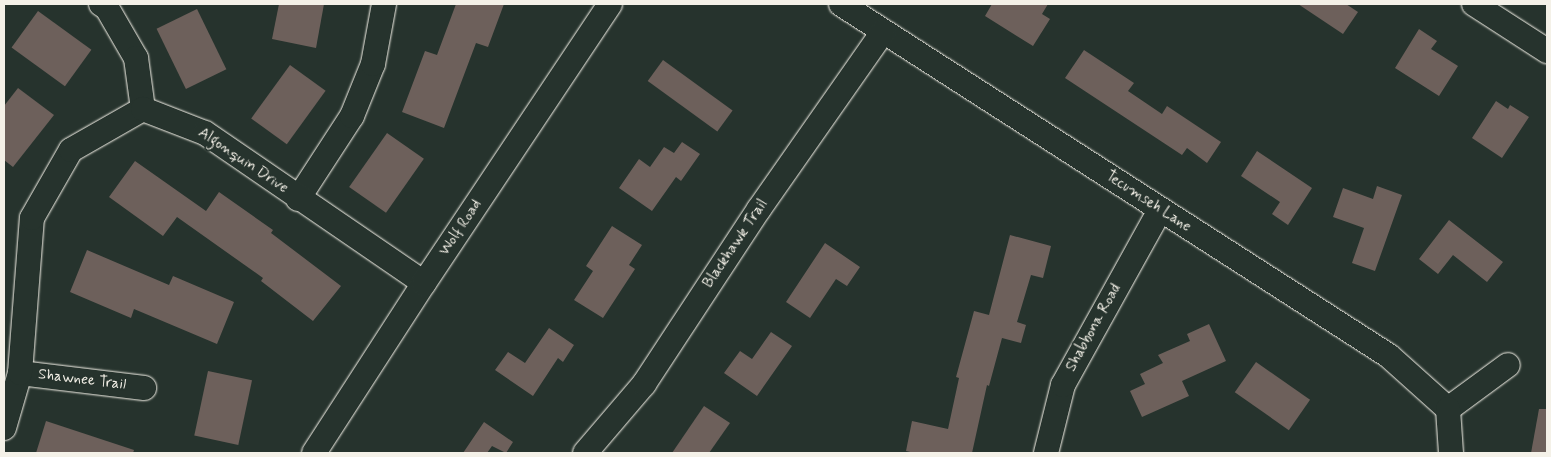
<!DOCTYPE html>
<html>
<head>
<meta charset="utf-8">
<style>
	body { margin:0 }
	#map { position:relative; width:1551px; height:457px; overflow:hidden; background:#26332d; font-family:Mynerve,sans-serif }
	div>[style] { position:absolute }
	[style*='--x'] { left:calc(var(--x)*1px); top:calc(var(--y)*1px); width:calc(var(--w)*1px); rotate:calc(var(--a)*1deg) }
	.building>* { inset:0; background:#6d605b; transform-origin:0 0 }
	.roads { filter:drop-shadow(0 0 1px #f4f1e8) drop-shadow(0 0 1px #f4f1e8) }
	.minor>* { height:24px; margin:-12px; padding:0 12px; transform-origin:12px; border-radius:12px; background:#26332d }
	span { translate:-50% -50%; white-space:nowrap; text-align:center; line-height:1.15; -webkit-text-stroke:4px #26332d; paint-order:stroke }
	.street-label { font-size:15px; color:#f4f1e8 }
	.frame { position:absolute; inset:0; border:5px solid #f4f1e8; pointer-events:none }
</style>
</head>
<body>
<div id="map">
	<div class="building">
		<i style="clip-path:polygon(279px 4px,324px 4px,316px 48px,272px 39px)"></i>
		<i style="clip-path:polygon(456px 4px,504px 4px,488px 47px,476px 43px,444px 128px,402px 112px,425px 51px,437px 55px)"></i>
		<i style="clip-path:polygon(992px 4px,1048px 4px,1042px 14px,1050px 19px,1033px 46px,985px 16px)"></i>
		<i style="clip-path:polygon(1298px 4px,1346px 4px,1358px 12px,1343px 34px)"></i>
		<i style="left:197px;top:9px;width:67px;height:45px;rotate:64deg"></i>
		<i style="left:38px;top:11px;width:66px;height:45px;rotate:36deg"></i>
		<i style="clip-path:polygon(1419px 29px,1437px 41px,1431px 49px,1458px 66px,1439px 96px,1395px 68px)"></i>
		<i style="clip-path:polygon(1084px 50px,1134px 83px,1128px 91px,1162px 114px,1167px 106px,1221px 142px,1207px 163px,1187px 148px,1182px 155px,1065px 78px)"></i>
		<i style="left:663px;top:60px;width:86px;height:26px;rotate:36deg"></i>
		<i style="left:290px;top:65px;width:44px;height:66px;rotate:36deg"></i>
		<i style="clip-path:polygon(18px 88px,54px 115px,13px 167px,4px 160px,4px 106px)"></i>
		<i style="clip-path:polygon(1496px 101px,1508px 109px,1510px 105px,1529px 117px,1502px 158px,1472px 138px)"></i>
		<i style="left:387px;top:133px;width:45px;height:66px;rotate:35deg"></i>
		<i style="clip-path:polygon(682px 142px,700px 154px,681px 181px,676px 177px,652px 211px,619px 188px,639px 159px,650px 167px,664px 147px,674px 153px)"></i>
		<i style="clip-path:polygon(1257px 151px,1312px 188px,1288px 225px,1272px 214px,1280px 202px,1241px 176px)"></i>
		<i style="clip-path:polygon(135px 161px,206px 211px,219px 192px,273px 230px,271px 233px,341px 286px,313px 321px,261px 281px,263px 278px,177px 217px,163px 236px,109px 197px)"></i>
		<i style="clip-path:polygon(1377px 186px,1402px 195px,1375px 271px,1352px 263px,1364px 228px,1333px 217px,1343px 188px,1373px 199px)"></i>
		<i style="clip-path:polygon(1449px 220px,1503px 262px,1487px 282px,1453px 255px,1438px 274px,1419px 259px)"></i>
		<i style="clip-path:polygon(612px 226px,642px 245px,629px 265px,635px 269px,603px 318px,574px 300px,593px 271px,586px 266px)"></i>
		<i style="clip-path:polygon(1010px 235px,1051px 246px,1043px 278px,1031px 275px,1017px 322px,1026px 325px,1021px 343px,1002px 338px,989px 386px,987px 385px,972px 453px,915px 453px,906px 451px,912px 421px,948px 429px,959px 378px,956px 377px,974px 311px,989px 315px)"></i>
		<i style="clip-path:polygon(825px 243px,860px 267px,847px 286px,836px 279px,810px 318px,786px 302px)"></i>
		<i style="clip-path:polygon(87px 250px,169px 285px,173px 276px,234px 302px,217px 344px,134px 309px,131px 318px,70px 292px)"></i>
		<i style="clip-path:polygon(1209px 324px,1226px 361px,1182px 381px,1189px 396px,1142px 417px,1130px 391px,1145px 384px,1140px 374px,1163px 363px,1158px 355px,1190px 341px,1187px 334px)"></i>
		<i style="clip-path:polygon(549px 328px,574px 345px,563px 362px,558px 358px,533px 396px,495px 370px,508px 352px,525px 363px)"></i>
		<i style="clip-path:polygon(771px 332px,792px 346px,757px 396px,724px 373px,740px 351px,752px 359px)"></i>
		<i style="left:1256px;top:362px;width:66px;height:37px;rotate:35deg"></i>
		<i style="left:208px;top:371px;width:45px;height:66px;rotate:12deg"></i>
		<i style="clip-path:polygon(704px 406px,730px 423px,709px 453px,672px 453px)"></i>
		<i style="clip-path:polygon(1539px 409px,1547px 409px,1547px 453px,1531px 453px)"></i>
		<i style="clip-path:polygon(46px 421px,134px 450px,133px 453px,36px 453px)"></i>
		<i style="clip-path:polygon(484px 422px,513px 442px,506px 453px,492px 446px,487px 453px,463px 453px)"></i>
	</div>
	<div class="roads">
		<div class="minor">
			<i style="--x:101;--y:4;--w:7;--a:34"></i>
			<i style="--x:107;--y:8;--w:58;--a:59.9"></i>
			<i style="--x:136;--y:58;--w:51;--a:82.2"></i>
			<i style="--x:841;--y:4;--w:651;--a:32.71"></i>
			<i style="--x:1389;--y:356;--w:79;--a:41.9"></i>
			<i style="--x:1474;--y:4;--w:87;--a:32.8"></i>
			<i style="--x:298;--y:199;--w:99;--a:-57"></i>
			<i style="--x:352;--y:116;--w:56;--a:-68"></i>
			<i style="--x:373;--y:64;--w:61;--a:-79.6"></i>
			<i style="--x:20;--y:373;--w:125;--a:6.9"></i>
			<i style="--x:1448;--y:409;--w:74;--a:-36.3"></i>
			<i style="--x:1448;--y:409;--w:44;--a:86.1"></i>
			<i style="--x:4;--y:428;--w:57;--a:-73.8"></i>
			<i style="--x:20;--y:373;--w:155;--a:-85.6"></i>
			<i style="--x:32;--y:218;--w:78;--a:-60.2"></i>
			<i style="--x:71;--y:150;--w:83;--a:-29.7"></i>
			<i style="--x:143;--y:109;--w:66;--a:21.2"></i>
			<i style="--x:205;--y:133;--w:265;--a:34.4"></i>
			<i style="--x:314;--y:453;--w:202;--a:-57.1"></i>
			<i style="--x:424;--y:283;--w:335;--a:-56.3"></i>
			<i style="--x:585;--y:453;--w:91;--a:-49.5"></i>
			<i style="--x:644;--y:384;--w:209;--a:-56.7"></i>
			<i style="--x:759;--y:209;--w:216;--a:-55"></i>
			<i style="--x:1046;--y:453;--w:70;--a:-76"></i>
			<i style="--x:1063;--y:385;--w:200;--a:-61"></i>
		</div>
	</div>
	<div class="street-label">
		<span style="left:243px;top:161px;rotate:34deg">Algonquin Drive</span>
		<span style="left:1148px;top:202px;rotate:33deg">Tecumseh Lane</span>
		<span style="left:461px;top:228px;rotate:-56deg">Wolf Road</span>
		<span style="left:736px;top:244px;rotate:-56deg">Blackhawk Trail</span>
		<span style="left:1094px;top:328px;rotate:-61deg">Shabbona Road</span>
		<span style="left:82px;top:380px;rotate:7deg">Shawnee Trail</span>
	</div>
	<div class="frame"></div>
</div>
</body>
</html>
